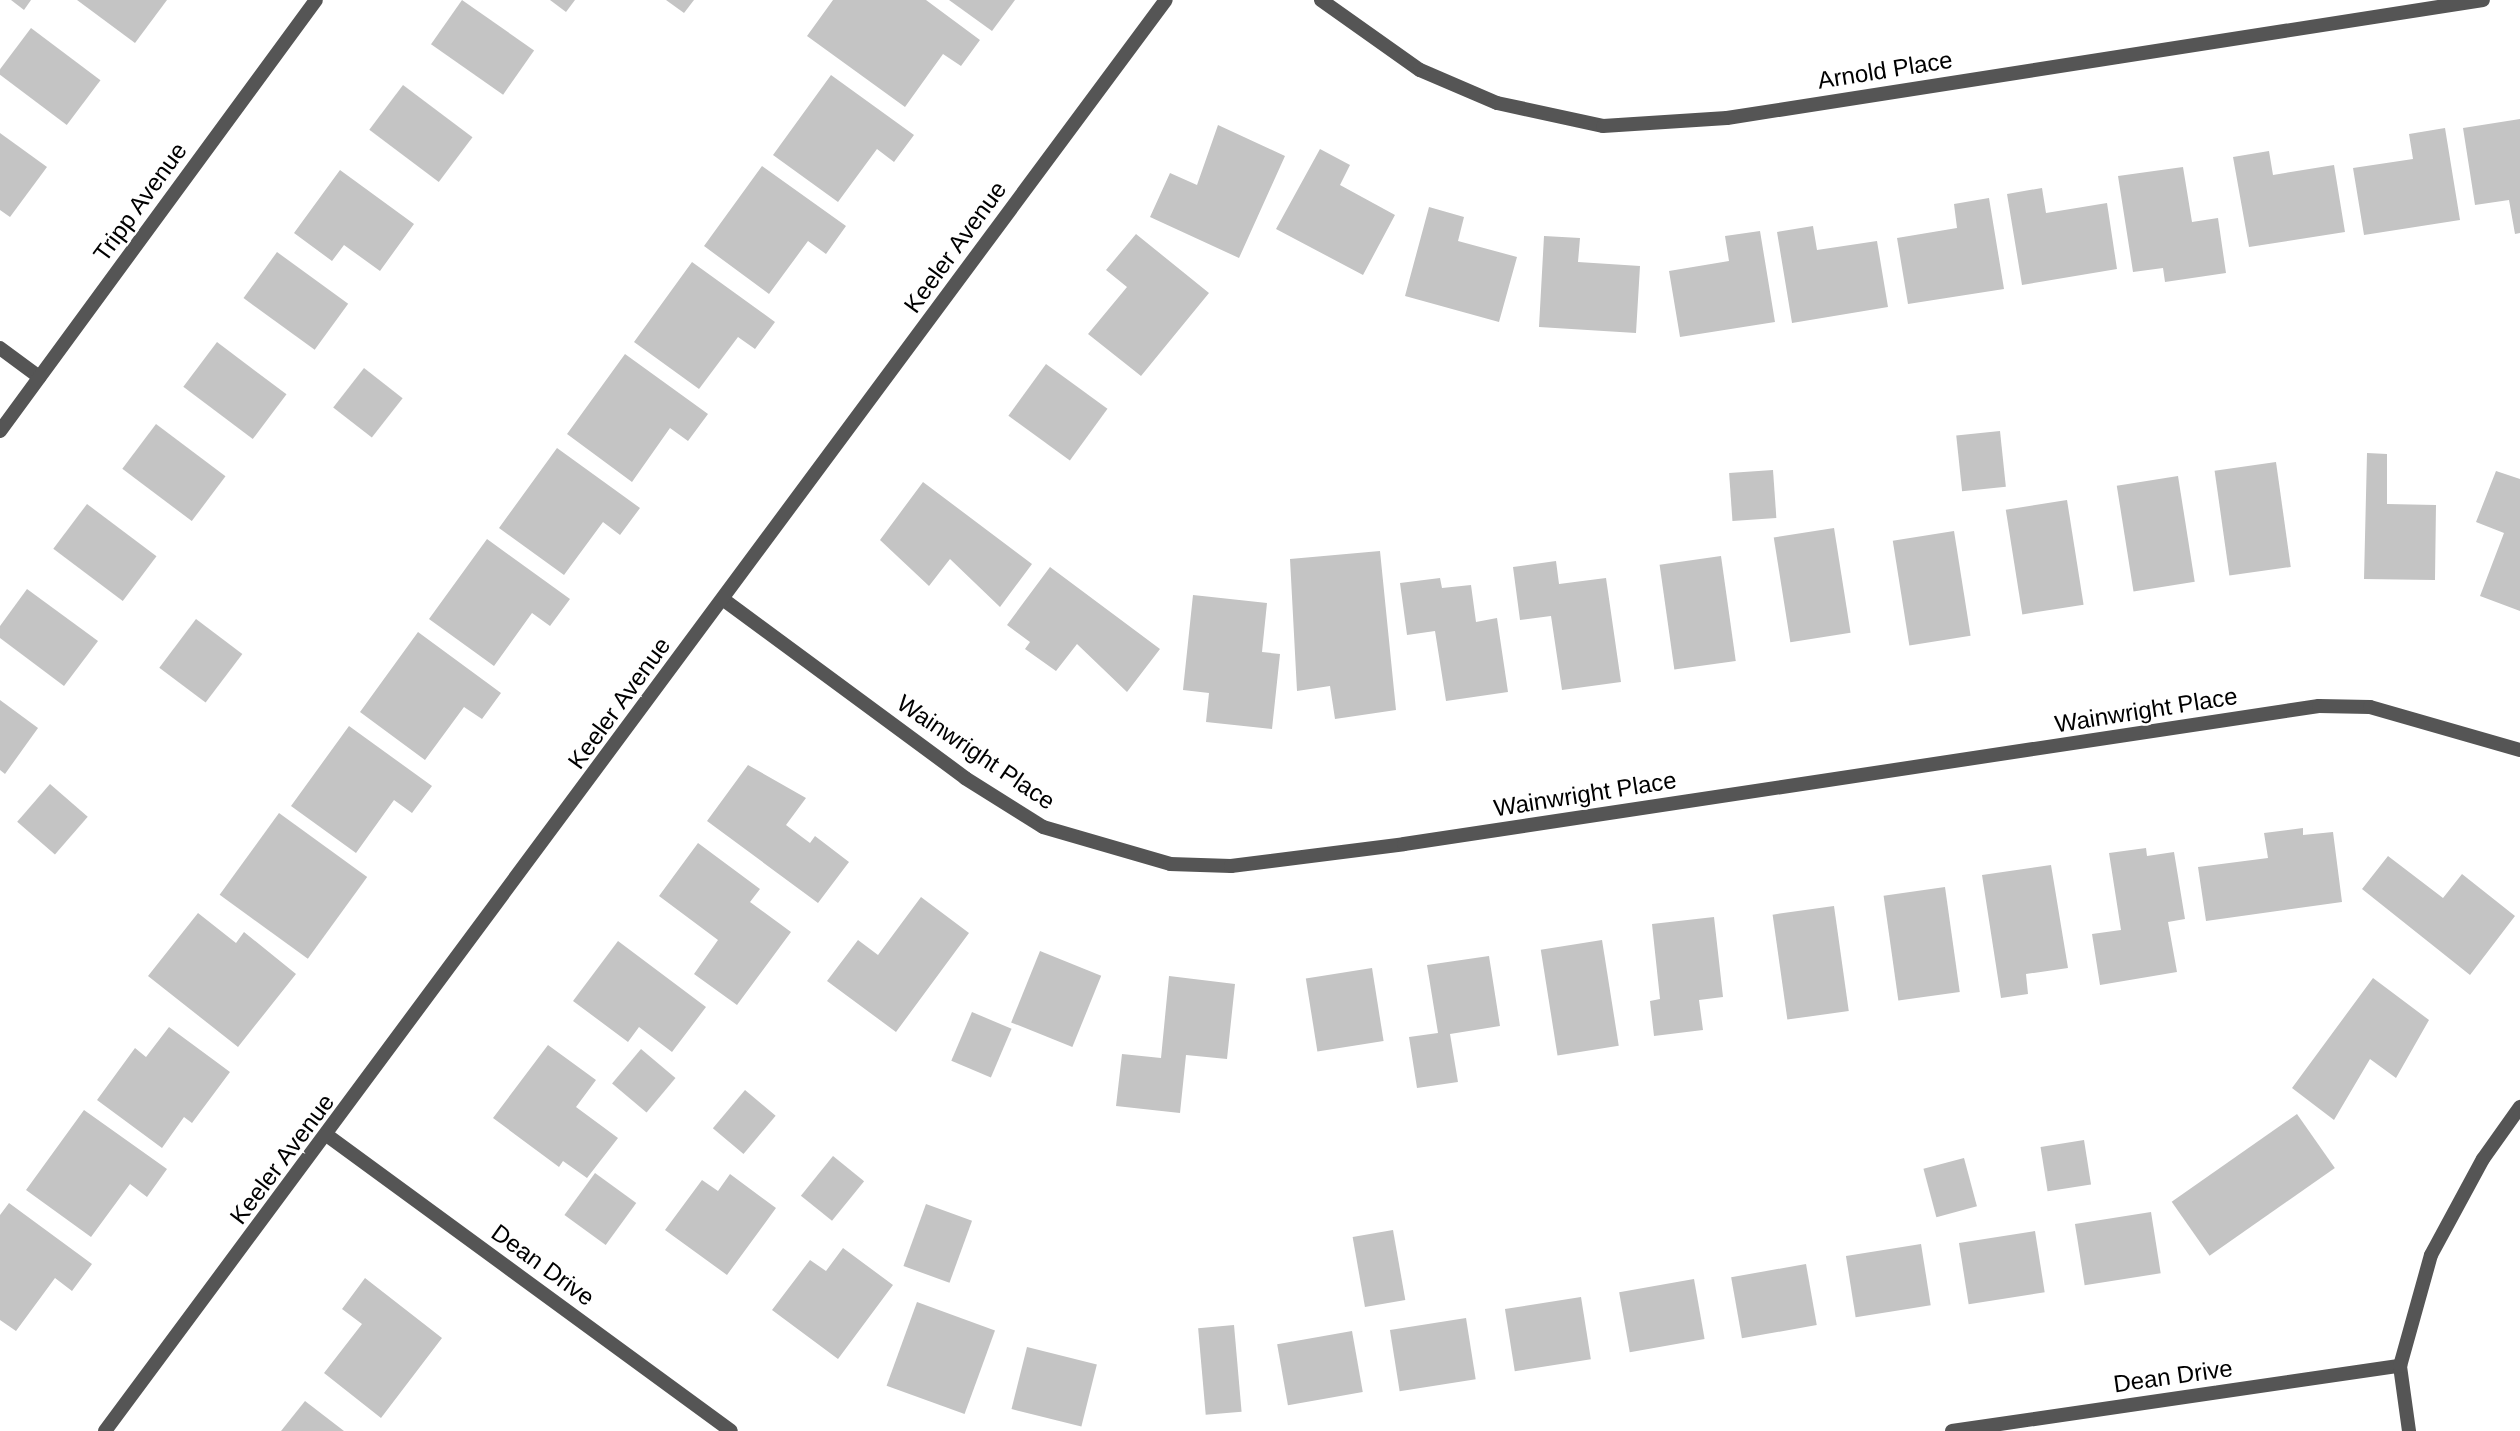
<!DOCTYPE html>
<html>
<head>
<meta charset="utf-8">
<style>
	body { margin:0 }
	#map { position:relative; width:2520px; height:1431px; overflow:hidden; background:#fff; font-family:Helvetica,sans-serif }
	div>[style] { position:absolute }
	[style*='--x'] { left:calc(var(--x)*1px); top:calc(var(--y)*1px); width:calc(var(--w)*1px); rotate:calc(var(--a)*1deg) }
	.building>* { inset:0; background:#c4c4c4; transform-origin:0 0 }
	.minor>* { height:14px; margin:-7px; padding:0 7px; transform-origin:7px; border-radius:7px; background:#555 }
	span { translate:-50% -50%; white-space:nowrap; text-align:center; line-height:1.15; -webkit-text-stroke:5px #fff; paint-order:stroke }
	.street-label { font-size:24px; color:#000 }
</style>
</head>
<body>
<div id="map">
	<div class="building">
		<i style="clip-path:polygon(11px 0,31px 0,24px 10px)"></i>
		<i style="clip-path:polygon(77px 0,167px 0,135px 43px)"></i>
		<i style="left:462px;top:0;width:88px;height:54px;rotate:35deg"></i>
		<i style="clip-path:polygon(550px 0,575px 0,566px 12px)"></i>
		<i style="clip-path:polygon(666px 0,694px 0,684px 13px)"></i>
		<i style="clip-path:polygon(833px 0,926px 0,980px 40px,961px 66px,943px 54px,905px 107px,807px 36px)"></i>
		<i style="clip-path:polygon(949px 0,1015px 0,992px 31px)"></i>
		<i style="left:31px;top:28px;width:87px;height:56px;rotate:37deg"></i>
		<i style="clip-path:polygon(831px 75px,914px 135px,894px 162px,877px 149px,838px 202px,773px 155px)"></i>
		<i style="left:403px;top:85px;width:87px;height:56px;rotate:37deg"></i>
		<i style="clip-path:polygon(2520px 119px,2520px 233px,2515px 234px,2509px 200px,2475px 205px,2463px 128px)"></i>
		<i style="clip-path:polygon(1218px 125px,1285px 156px,1239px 258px,1150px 217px,1170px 173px,1197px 185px)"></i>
		<i style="clip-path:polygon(2445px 128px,2460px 220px,2364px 235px,2353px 168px,2413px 159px,2409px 134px)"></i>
		<i style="clip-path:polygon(0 133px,47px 167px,10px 217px,0 210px)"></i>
		<i style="clip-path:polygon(1320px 149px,1350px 165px,1340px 185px,1395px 215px,1363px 275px,1276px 229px)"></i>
		<i style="clip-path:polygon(2269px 151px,2273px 175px,2334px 165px,2345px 232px,2249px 247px,2233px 157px)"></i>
		<i style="clip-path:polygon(762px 166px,846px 226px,826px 254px,808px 241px,769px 294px,704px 246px)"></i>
		<i style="clip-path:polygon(2183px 167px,2192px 222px,2218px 218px,2226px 273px,2165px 282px,2163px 268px,2133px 272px,2118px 176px)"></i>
		<i style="clip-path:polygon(340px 170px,414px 224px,380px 271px,344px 245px,332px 261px,294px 233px)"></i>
		<i style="clip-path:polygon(2042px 188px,2046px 213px,2107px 203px,2117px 269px,2022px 285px,2007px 194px)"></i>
		<i style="clip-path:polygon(1989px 198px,2004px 289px,1908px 304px,1897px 238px,1957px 228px,1954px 204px)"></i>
		<i style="clip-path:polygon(1429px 207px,1464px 217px,1458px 241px,1517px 257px,1499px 322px,1405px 296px)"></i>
		<i style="clip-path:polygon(1813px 226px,1817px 250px,1877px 241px,1888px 307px,1792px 323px,1777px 232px)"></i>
		<i style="clip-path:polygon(1760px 231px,1775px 322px,1680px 337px,1669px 271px,1729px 261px,1725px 236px)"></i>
		<i style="clip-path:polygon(1136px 234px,1209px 293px,1141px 376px,1088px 334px,1127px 287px,1106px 270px)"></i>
		<i style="clip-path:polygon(1544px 236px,1580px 238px,1578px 262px,1640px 266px,1636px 333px,1539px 327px)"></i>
		<i style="left:277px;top:252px;width:88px;height:57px;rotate:36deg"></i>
		<i style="clip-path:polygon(692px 262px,775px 322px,755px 349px,738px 337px,699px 389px,634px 342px)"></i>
		<i style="left:217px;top:342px;width:87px;height:56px;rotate:37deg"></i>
		<i style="clip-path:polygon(625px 354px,708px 414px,688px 441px,670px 428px,632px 482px,567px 434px)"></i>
		<i style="left:1046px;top:364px;width:76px;height:64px;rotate:36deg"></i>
		<i style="left:364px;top:368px;width:49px;height:50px;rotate:38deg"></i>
		<i style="left:156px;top:424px;width:87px;height:56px;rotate:37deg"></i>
		<i style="left:2000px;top:431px;width:56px;height:44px;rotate:84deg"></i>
		<i style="clip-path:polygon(557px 448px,640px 508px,620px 535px,603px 522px,564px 575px,499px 528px)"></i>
		<i style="clip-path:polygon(2367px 453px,2387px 454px,2387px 504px,2436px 505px,2435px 580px,2364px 579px)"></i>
		<i style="left:2276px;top:462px;width:106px;height:62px;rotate:82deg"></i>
		<i style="left:1773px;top:470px;width:48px;height:44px;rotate:86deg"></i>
		<i style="clip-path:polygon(2496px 471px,2520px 479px,2520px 611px,2480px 596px,2504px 533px,2476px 522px)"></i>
		<i style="left:2178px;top:476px;width:107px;height:62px;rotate:81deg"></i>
		<i style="clip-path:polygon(923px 482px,1032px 564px,1000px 607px,950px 559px,929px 586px,880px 540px)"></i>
		<i style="left:2067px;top:500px;width:106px;height:62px;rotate:81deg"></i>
		<i style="left:87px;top:504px;width:87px;height:56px;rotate:37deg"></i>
		<i style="left:1834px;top:528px;width:106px;height:61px;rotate:81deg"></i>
		<i style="left:1954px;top:531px;width:106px;height:62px;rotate:81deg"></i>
		<i style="clip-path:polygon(487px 539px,570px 599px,550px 626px,532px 613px,494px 666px,429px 619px)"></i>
		<i style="clip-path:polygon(1380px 551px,1396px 710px,1335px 719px,1330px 686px,1297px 691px,1290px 559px)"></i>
		<i style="left:1721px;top:556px;width:106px;height:62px;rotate:82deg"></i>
		<i style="clip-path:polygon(1556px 561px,1559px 584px,1606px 578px,1621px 682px,1562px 690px,1551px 616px,1520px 620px,1513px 567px)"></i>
		<i style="clip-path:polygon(1050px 567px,1160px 649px,1127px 692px,1077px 644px,1056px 671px,1025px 649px,1030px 642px,1007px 625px)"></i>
		<i style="clip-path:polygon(1440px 578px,1442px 588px,1471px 585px,1476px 622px,1497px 618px,1508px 692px,1446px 701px,1435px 631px,1407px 635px,1400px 583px)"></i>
		<i style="clip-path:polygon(27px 589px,98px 641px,64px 686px,0 638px,0 626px)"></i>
		<i style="clip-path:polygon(1193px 595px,1267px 603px,1262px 652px,1280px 654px,1272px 729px,1206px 722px,1209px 693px,1183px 690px)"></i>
		<i style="left:196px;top:619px;width:58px;height:61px;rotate:37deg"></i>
		<i style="clip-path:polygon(418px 632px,501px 693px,482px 719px,464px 707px,425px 760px,360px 712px)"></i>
		<i style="clip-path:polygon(0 700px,38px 728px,5px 774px,0 770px)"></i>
		<i style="clip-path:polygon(349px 726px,432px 786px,412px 813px,394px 800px,356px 853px,291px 806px)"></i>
		<i style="clip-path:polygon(748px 765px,806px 798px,786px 825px,810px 843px,815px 836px,849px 862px,818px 903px,707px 821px)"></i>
		<i style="left:50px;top:784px;width:50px;height:50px;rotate:41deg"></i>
		<i style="left:279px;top:813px;width:109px;height:101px;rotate:36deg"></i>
		<i style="clip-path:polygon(2303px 828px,2303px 835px,2333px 832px,2342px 902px,2206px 921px,2198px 867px,2268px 858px,2264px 833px)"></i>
		<i style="clip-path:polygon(698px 843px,760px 889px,750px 902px,791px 932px,737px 1005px,694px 974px,718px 940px,659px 896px)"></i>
		<i style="clip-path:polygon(2146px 848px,2147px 856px,2174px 852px,2185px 919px,2168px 922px,2177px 972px,2100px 985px,2092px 934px,2121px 930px,2109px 853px)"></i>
		<i style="clip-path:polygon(2388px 856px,2443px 898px,2462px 874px,2515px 916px,2470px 975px,2362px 889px)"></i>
		<i style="clip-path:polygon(2051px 865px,2068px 968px,2026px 974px,2028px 994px,2001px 998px,1982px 875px)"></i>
		<i style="left:1945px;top:887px;width:106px;height:62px;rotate:82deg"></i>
		<i style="clip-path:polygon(921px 897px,969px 933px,896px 1032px,827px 981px,858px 940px,878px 955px)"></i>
		<i style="left:1834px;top:906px;width:106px;height:62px;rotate:82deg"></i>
		<i style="clip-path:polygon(198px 913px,236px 943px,244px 932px,296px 974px,238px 1047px,148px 976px)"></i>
		<i style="clip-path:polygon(1714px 917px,1723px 997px,1699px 1000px,1703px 1030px,1654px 1036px,1650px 1001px,1660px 999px,1652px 924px)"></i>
		<i style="left:1602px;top:940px;width:107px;height:62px;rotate:81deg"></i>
		<i style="clip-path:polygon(618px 941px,706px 1007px,672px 1052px,639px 1027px,628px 1042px,573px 1001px)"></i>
		<i style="left:1040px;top:951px;width:66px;height:77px;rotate:22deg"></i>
		<i style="clip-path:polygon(1489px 956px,1500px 1026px,1450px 1034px,1458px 1082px,1417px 1088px,1409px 1037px,1438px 1033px,1427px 965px)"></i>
		<i style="left:1372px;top:968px;width:74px;height:67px;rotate:81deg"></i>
		<i style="clip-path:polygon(1169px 976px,1235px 984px,1227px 1059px,1186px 1055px,1180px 1113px,1116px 1106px,1122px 1054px,1161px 1058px)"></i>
		<i style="clip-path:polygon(2373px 978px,2429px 1020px,2396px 1078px,2370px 1059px,2334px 1120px,2292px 1088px)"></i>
		<i style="left:972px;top:1012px;width:43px;height:53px;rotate:23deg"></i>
		<i style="clip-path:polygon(169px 1027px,230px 1072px,192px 1123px,184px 1117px,162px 1148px,97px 1100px,135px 1048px,146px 1057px)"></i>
		<i style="clip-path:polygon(548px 1045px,596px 1080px,576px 1107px,618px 1138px,587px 1178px,563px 1161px,559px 1167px,493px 1118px)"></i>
		<i style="left:641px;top:1049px;width:45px;height:45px;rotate:40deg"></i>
		<i style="left:745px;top:1090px;width:40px;height:50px;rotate:40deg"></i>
		<i style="clip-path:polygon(84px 1110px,167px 1169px,147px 1197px,130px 1184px,91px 1237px,26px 1190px)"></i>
		<i style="left:2297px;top:1114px;width:66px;height:153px;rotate:55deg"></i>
		<i style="left:2084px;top:1140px;width:45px;height:44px;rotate:81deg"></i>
		<i style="left:833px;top:1156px;width:40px;height:51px;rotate:39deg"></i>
		<i style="left:1964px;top:1158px;width:50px;height:42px;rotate:75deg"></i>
		<i style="left:595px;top:1173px;width:51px;height:52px;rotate:36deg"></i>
		<i style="clip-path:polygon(730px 1174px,776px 1208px,727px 1275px,665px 1230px,702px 1180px,718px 1191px)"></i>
		<i style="clip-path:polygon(9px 1203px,92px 1264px,72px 1291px,55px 1278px,16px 1331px,0 1320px,0 1215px)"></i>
		<i style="left:926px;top:1204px;width:49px;height:66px;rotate:20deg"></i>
		<i style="left:2151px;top:1212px;width:62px;height:77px;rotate:81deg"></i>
		<i style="left:1393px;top:1230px;width:71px;height:41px;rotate:80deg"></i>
		<i style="left:2035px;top:1231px;width:62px;height:77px;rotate:81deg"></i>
		<i style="left:1921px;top:1244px;width:62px;height:76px;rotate:81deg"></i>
		<i style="clip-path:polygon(843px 1248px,893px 1285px,838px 1359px,772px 1310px,810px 1260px,826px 1271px)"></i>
		<i style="left:1806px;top:1264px;width:62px;height:76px;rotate:80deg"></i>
		<i style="clip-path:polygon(365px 1278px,442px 1338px,381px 1418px,324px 1373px,362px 1324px,342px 1309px)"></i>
		<i style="left:1694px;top:1279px;width:61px;height:76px;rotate:80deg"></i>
		<i style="left:1581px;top:1297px;width:63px;height:77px;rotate:81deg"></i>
		<i style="left:917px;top:1302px;width:83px;height:89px;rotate:20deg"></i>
		<i style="left:1466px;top:1318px;width:62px;height:77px;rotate:81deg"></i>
		<i style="left:1234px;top:1325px;width:87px;height:36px;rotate:85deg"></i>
		<i style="left:1352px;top:1331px;width:62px;height:76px;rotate:80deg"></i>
		<i style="left:1027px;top:1347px;width:72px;height:64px;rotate:14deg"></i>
		<i style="clip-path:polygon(305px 1401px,344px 1431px,281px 1431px)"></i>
	</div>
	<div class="minor">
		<i style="--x:1321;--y:0;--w:121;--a:35.3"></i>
		<i style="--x:1420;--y:70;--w:84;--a:23.2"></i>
		<i style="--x:1497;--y:103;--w:108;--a:12.2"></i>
		<i style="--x:1603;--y:126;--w:124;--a:-3.7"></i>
		<i style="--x:1727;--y:118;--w:765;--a:-8.87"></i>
		<i style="--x:0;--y:348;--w:49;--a:36.6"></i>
		<i style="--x:0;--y:431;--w:534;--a:-53.75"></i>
		<i style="--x:724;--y:600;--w:300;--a:36.4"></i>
		<i style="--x:965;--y:778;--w:92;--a:32.1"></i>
		<i style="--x:1043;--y:827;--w:132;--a:16.2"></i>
		<i style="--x:1170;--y:864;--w:61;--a:1.9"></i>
		<i style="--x:1231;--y:866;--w:174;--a:-7.2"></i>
		<i style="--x:1404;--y:844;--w:925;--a:-8.58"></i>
		<i style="--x:2319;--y:706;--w:51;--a:1.1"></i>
		<i style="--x:2370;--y:707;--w:156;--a:16"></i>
		<i style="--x:328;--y:1136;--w:499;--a:36.2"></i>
		<i style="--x:105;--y:1431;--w:1781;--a:-53.45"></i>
		<i style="--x:1952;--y:1431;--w:453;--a:-8.3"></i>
		<i style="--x:2409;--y:1431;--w:66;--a:-97.9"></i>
		<i style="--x:2400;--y:1366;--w:115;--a:-74.4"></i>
		<i style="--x:2431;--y:1255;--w:109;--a:-61.6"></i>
		<i style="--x:2483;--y:1159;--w:64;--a:-54.6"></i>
	</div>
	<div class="street-label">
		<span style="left:1885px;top:70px;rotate:-9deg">Arnold Place</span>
		<span style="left:140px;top:202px;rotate:-54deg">Tripp Avenue</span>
		<span style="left:955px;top:247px;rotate:-54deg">Keeler Avenue</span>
		<span style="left:619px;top:703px;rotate:-54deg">Keeler Avenue</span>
		<span style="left:2146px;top:710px;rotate:-9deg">Wainwright Place</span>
		<span style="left:976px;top:752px;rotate:34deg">Wainwright Place</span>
		<span style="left:1585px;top:794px;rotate:-9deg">Wainwright Place</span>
		<span style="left:282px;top:1159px;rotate:-53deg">Keeler Avenue</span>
		<span style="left:543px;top:1265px;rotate:36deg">Dean Drive</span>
		<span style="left:2173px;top:1376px;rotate:-8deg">Dean Drive</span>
	</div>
</div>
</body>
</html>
